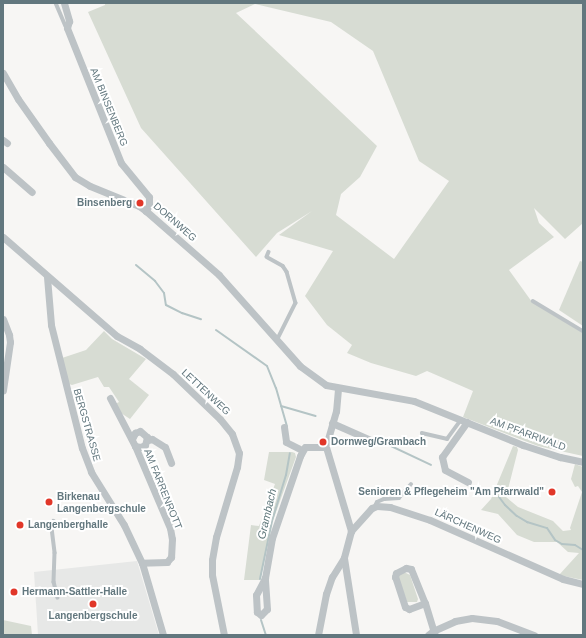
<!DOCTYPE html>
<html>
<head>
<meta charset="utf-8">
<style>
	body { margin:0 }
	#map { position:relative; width:586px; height:638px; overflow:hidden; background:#f7f6f4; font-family:Helvetica,sans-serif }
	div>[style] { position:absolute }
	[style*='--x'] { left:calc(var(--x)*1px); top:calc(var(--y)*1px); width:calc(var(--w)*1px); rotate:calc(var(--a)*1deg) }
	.built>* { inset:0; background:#e7e8e7 }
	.green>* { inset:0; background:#d7dcd3 }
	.stream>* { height:2px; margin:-1px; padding:0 1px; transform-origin:1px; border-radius:1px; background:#b4c4c5 }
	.service>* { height:3.5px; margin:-1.75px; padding:0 1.75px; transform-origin:1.75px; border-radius:1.75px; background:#bdc3c6 }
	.minor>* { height:7px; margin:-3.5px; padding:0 3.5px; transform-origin:3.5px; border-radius:3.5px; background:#bdc3c6 }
	.dots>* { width:11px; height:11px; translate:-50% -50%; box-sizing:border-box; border:2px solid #fff; border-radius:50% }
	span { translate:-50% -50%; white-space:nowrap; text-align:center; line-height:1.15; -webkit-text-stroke:4px #fff; paint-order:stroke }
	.street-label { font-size:10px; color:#62777e }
	.poi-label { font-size:10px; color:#62777e; font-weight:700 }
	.right { translate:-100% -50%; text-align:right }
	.left { translate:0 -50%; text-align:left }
	.water-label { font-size:11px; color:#5d7679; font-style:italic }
	.frame { position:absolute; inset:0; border:4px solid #62777e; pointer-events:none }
</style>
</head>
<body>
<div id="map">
	<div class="built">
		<i style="clip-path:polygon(137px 561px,159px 635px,38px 635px,34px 572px)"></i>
	</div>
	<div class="green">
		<i style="clip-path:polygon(evenodd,105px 3px,583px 3px,583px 223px,565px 239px,534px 208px,539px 223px,554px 237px,509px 270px,532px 302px,583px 333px,583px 456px,538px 446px,463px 417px,473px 391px,427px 371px,416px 376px,371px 363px,347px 353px,352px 345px,327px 325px,305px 296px,333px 251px,279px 235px,312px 211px,277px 233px,256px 257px,141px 128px,88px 12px,105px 5px,105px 3px,255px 4px,331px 22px,373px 51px,419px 161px,449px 181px,394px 259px,336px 215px,341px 194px,360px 177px,377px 146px,236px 13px,255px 4px)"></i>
		<i style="clip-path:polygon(580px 261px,583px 262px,583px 326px,559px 310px)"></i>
		<i style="clip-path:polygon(104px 331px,112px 339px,146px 359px,129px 379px,149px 395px,130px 419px,121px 413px,115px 404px,119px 402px,109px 387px,104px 387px,98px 377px,72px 385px,69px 384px,62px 358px,86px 350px)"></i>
		<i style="clip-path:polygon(513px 446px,517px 447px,518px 450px,506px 497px,518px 507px,553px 521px,563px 531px,571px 530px,570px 528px,582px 492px,578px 486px,575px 487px,571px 479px,575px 464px,583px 467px,583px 580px,559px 575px,579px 553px,568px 552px,557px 542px,534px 542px,517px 535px,498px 514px,481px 510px,491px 499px)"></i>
		<i style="clip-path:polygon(269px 452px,292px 452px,295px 453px,296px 457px,272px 523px,260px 580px,244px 580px,251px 525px,259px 526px,275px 484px,264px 480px)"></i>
		<i style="clip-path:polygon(404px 572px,410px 575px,418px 599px,417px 602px,407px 602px,399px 579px,399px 575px)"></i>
		<i style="clip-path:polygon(3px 620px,31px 626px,32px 635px,3px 635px)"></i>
	</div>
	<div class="stream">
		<i style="--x:136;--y:265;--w:25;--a:40"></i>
		<i style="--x:155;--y:281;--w:15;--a:53"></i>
		<i style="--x:164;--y:293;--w:12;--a:81"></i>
		<i style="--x:166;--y:305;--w:18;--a:27"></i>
		<i style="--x:182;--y:313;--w:20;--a:18"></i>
		<i style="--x:216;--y:330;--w:62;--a:35.2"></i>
		<i style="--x:267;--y:366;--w:24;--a:68"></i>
		<i style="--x:276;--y:388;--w:40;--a:74"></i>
		<i style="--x:281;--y:406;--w:36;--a:16"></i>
		<i style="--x:374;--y:438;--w:63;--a:25.3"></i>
		<i style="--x:499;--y:497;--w:10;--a:53"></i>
		<i style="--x:505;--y:505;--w:16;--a:43"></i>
		<i style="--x:517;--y:516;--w:12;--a:31"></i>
		<i style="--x:527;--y:522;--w:21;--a:17"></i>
		<i style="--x:547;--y:528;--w:14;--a:56"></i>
		<i style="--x:555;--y:540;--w:8;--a:30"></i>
		<i style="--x:562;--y:544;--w:13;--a:4"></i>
		<i style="--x:575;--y:545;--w:9;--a:32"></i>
		<i style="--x:260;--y:579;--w:59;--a:-78.3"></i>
		<i style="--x:272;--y:521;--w:48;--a:-73.1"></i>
		<i style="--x:286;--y:475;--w:22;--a:-80"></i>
		<i style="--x:261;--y:620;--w:16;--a:72"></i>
	</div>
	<div class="service">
		<i style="--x:56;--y:3;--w:25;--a:67"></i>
		<i style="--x:269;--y:252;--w:5;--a:112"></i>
		<i style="--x:267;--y:257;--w:18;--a:29"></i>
		<i style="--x:283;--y:266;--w:7;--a:56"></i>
		<i style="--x:287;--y:272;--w:32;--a:74"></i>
		<i style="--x:296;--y:303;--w:40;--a:116.6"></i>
		<i style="--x:533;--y:301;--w:58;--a:31"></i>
		<i style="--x:422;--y:433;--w:26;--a:13"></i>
		<i style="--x:447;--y:439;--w:24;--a:-54"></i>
		<i style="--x:375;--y:506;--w:4;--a:-63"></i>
		<i style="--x:377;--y:502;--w:8;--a:-23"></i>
		<i style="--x:384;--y:499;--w:15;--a:-4"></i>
		<i style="--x:399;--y:498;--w:18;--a:-49"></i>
		<i style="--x:54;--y:521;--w:7;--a:106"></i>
		<i style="--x:52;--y:528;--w:25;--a:83"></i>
		<i style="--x:55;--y:553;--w:29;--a:92"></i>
		<i style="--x:54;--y:582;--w:16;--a:76"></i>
	</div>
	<div class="minor">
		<i style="--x:64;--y:3;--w:19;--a:74"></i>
		<i style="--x:69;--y:21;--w:7;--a:106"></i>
		<i style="--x:67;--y:28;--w:145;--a:68.2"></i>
		<i style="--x:121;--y:163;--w:44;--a:50.5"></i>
		<i style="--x:149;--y:197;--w:8;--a:90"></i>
		<i style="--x:149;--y:205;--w:7;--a:117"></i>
		<i style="--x:3;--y:73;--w:30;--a:60"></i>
		<i style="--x:18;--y:99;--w:54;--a:54.8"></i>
		<i style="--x:49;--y:143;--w:43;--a:52.6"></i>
		<i style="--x:75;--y:177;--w:17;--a:31"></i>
		<i style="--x:90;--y:186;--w:53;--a:22.2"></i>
		<i style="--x:139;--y:206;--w:9;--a:36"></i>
		<i style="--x:146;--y:211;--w:97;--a:41.2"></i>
		<i style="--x:219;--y:275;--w:122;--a:48.3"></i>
		<i style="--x:300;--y:366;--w:32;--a:36"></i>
		<i style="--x:326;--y:385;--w:89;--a:10.3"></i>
		<i style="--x:414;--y:401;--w:118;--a:22"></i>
		<i style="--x:523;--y:445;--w:39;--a:18"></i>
		<i style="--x:560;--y:457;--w:24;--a:12"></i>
		<i style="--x:3;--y:140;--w:5;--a:37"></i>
		<i style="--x:3;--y:167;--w:38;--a:41"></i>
		<i style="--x:3;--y:237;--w:151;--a:41"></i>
		<i style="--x:117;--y:336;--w:26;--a:29"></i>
		<i style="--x:140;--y:349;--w:41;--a:37.1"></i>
		<i style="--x:173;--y:374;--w:65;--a:43.8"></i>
		<i style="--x:220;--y:419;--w:19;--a:51"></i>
		<i style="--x:232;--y:434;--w:20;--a:70"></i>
		<i style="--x:239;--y:453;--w:14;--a:98"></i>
		<i style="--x:237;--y:467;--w:73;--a:106.7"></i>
		<i style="--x:216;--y:537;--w:23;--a:100"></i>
		<i style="--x:212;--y:560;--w:15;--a:90"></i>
		<i style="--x:212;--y:575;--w:61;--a:78.7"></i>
		<i style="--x:47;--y:277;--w:48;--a:85.2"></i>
		<i style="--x:51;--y:325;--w:127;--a:75.9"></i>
		<i style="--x:82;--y:448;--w:26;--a:69"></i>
		<i style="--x:91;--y:472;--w:62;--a:58.1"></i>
		<i style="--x:124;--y:525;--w:42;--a:64.7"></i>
		<i style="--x:142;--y:563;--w:75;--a:73.7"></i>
		<i style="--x:3;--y:319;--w:17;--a:69"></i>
		<i style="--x:9;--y:335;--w:7;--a:82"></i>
		<i style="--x:10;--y:342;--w:49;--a:98.3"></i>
		<i style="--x:338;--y:389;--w:22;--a:95"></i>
		<i style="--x:336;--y:411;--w:37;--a:106"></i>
		<i style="--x:326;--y:447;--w:88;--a:73.4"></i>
		<i style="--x:351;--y:531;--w:28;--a:105"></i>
		<i style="--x:344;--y:558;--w:78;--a:81.1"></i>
		<i style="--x:110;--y:398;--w:54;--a:62.5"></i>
		<i style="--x:135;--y:446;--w:89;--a:66.9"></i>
		<i style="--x:170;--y:528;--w:11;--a:80"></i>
		<i style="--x:172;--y:539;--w:18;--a:93"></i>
		<i style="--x:171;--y:557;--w:6;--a:129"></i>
		<i style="--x:167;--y:562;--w:25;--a:178"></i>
		<i style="--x:467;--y:422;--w:43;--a:125.5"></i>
		<i style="--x:442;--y:457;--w:13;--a:77"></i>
		<i style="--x:445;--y:470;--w:26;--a:28"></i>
		<i style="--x:332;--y:423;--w:45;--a:23.7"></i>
		<i style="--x:284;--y:427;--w:15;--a:82"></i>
		<i style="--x:286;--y:442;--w:18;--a:27"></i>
		<i style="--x:132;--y:439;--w:7;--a:-63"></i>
		<i style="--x:135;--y:433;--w:5;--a:-22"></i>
		<i style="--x:140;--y:431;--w:9;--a:41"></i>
		<i style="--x:147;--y:437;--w:8;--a:104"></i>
		<i style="--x:145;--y:445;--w:5;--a:158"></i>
		<i style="--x:140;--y:447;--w:5;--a:-169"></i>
		<i style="--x:148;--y:440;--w:4;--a:-14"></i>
		<i style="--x:152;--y:439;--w:15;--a:32"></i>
		<i style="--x:165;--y:447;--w:17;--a:69"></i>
		<i style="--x:351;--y:531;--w:31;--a:-48"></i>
		<i style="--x:372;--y:508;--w:5;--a:-22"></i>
		<i style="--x:377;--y:506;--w:13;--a:4"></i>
		<i style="--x:390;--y:507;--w:42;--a:18"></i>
		<i style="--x:430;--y:520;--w:145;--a:23.9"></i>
		<i style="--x:563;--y:579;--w:21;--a:14"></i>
		<i style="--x:265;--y:578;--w:19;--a:118"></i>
		<i style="--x:256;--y:595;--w:17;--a:87"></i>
		<i style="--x:257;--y:612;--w:5;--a:37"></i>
		<i style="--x:261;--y:615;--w:8;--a:-45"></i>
		<i style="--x:267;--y:609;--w:31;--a:-94"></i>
		<i style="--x:265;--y:578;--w:41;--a:-80.1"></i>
		<i style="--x:272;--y:538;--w:87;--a:-71.1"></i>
		<i style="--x:300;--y:456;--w:10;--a:-61"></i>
		<i style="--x:305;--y:447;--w:21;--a:0"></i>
		<i style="--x:425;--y:603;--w:17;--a:159"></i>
		<i style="--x:409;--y:609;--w:4;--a:-153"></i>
		<i style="--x:405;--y:607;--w:32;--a:-108"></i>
		<i style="--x:395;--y:577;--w:4;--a:-76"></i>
		<i style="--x:396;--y:573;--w:11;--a:-27"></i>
		<i style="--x:406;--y:568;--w:5;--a:11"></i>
		<i style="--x:411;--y:569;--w:37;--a:68"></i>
		<i style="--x:425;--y:603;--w:34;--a:73"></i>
		<i style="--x:318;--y:635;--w:42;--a:-79"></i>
		<i style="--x:326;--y:594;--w:18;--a:-71"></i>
		<i style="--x:332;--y:577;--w:22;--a:-58"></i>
		<i style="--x:428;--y:635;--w:6;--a:-39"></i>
		<i style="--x:433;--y:631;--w:24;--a:-24"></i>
		<i style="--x:455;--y:621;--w:17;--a:-10"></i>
		<i style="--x:472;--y:618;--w:25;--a:7"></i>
		<i style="--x:497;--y:621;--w:40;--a:21"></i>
	</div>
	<div class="dots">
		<i style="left:140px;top:203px;background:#e13729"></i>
		<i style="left:323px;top:442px;background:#e13729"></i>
		<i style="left:552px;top:492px;background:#e13729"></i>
		<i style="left:49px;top:502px;background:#e13729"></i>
		<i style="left:20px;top:525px;background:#e13729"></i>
		<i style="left:14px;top:592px;background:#e13729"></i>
		<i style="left:93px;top:604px;background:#e13729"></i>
	</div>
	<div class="street-label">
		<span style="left:109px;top:107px;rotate:68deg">AM BINSENBERG</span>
		<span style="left:175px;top:222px;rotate:41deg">DORNWEG</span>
		<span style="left:206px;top:392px;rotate:43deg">LETTENWEG</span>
		<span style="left:87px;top:425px;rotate:74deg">BERGSTRASSE</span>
		<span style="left:528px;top:434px;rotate:20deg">AM PFARRWALD</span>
		<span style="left:163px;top:489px;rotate:68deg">AM FARRENROTT</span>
		<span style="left:468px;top:526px;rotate:24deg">LÄRCHENWEG</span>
	</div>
	<div class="poi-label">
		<span class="right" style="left:132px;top:203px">Binsenberg</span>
		<span class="left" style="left:331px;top:442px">Dornweg/Grambach</span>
		<span class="right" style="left:544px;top:492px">Senioren &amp; Pflegeheim "Am Pfarrwald"</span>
		<span class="left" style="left:57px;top:502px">Birkenau<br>Langenbergschule</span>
		<span class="left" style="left:28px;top:525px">Langenberghalle</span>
		<span class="left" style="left:22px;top:592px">Hermann-Sattler-Halle</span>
		<span style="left:93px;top:616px">Langenbergschule</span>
	</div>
	<div class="water-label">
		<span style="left:267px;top:514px;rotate:-77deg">Grambach</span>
	</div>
	<div class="frame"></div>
</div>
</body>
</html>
